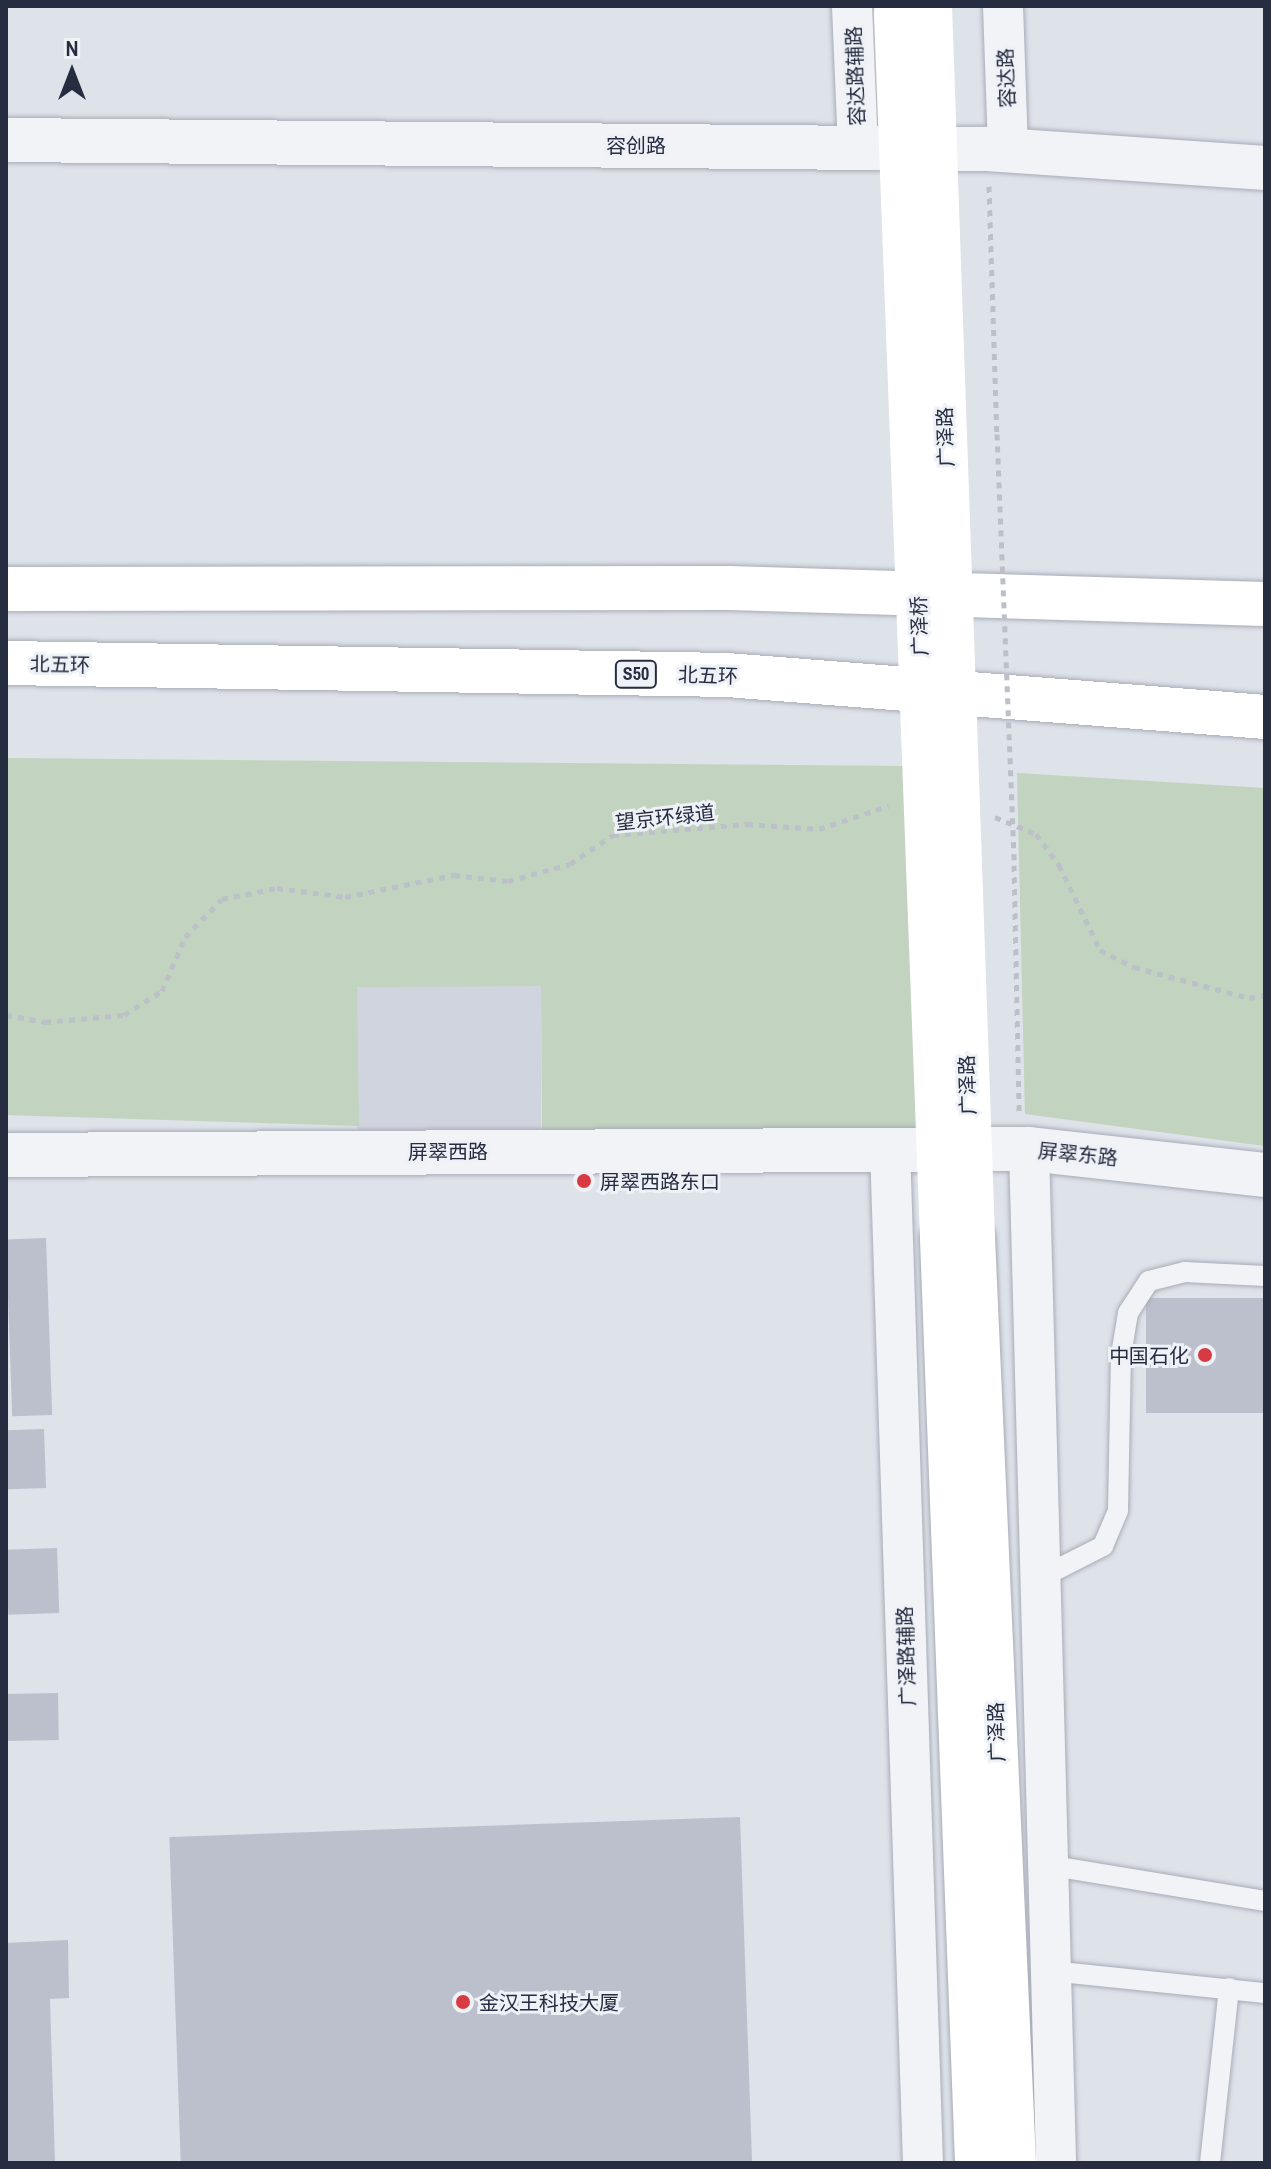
<!DOCTYPE html>
<html>
<head>
<meta charset="utf-8">
<style>
	body { margin:0 }
	#map { position:relative; width:1271px; height:2169px; overflow:hidden; background:#dee2e9; font-family:"Archivo Narrow","Noto Sans SC",sans-serif }
	div>[style] { position:absolute }
	[style*='--x'] { left:calc(var(--x)*1px); top:calc(var(--y)*1px); width:calc(var(--w)*1px); rotate:calc(var(--a)*1deg) }
	.built>* { inset:0; background:#d0d4de; transform-origin:0 0 }
	.green>* { inset:0; background:#c2d3bf }
	.building>* { inset:0; background:#bbc0cc; transform-origin:0 0 }
	.path>* { height:5px; margin-top:-2.5px; transform-origin:0; background:repeating-linear-gradient(90deg,#bcc0c8 0 6px,transparent 0 12px) }
	.roads { filter:drop-shadow(0 0 2px #a7acb7) drop-shadow(0 0 2px #a7acb7) }
	.service>* { height:20px; margin:-10px; padding:0 10px; transform-origin:10px; border-radius:10px; background:#f1f3f7 }
	.minor>* { height:40px; margin:-20px; padding:0 20px; transform-origin:20px; border-radius:20px; background:#f1f3f7 }
	.tertiary>* { height:44px; margin:-22px; padding:0 22px; transform-origin:22px; border-radius:22px; background:#f1f3f7 }
	.secondary>* { height:44px; margin:-22px; padding:0 22px; transform-origin:22px; border-radius:22px; background:#fff }
	.motorway>* { height:44px; margin:-22px; padding:0 22px; transform-origin:22px; border-radius:22px; background:#fff }
	.path-bridge>* { height:5px; margin-top:-2.5px; transform-origin:0; background:repeating-linear-gradient(90deg,#bcc0c8 0 6px,transparent 0 12px) }
	.secondary-bridge>* { height:44px; margin:-22px; padding:0 22px; transform-origin:22px; border-radius:22px; background:#fff }
	.dots>* { width:22px; height:22px; translate:-50% -50%; box-sizing:border-box; border:4px solid #eef1f6; border-radius:50% }
	span { translate:-50% -50%; white-space:nowrap; text-align:center; line-height:1.15; -webkit-text-stroke:6px #eef1f6; paint-order:stroke }
	.shield-label span { padding:2px 6px; background:#eef1f6; border:2px solid; border-radius:6px; -webkit-text-stroke-width:0 }
	.shield-label { font-size:18px; color:#262d41; font-weight:700 }
	.street-label { font-size:20px; color:#262d41 }
	.poi-label { font-size:20px; color:#262d41 }
	.left { translate:0 -50%; text-align:left }
	.right { translate:-100% -50%; text-align:right }
	.frame { position:absolute; inset:0; border:8px solid #262d41; pointer-events:none }
	.north { position:absolute; left:32px; top:32px; width:80px; height:80px; -webkit-text-stroke:6px #eef1f6; paint-order:stroke; rotate:0deg; font-size:22px; font-weight:700; line-height:32px; text-align:center; color:#262d41 }
	.north::after { content:''; display:block; margin:auto; width:28px; height:36px; background:#262d41; clip-path:polygon(50% 0,100% 100%,50% 72%,0 100%) }
</style>
</head>
<body>
<div id="map">
	<div class="built">
		<i style="left:541px;top:986px;width:144px;height:184px;rotate:90deg"></i>
	</div>
	<div class="green">
		<i style="clip-path:polygon(6px 758px,904px 766px,917px 1129px,542px 1130px,541px 986px,357px 987px,359px 1126px,6px 1115px)"></i>
		<i style="clip-path:polygon(1017px 773px,1265px 788px,1265px 1146px,1025px 1114px)"></i>
	</div>
	<div class="building">
		<i style="left:46px;top:1238px;width:177px;height:40px;rotate:88deg"></i>
		<i style="left:1146px;top:1298px;width:119px;height:115px"></i>
		<i style="left:44px;top:1429px;width:59px;height:38px;rotate:88deg"></i>
		<i style="left:57px;top:1548px;width:65px;height:51px;rotate:88deg"></i>
		<i style="left:58px;top:1693px;width:47px;height:52px;rotate:89deg"></i>
		<i style="left:740px;top:1817px;width:346px;height:571px;rotate:88deg"></i>
		<i style="clip-path:polygon(68px 1940px,69px 1998px,50px 1999px,55px 2163px,6px 2163px,6px 1943px)"></i>
	</div>
	<div class="path">
		<i style="--x:989;--y:186;--w:248;--a:88.2"></i>
		<i style="--x:995;--y:817;--w:44;--a:22.5"></i>
		<i style="--x:1036;--y:834;--w:39;--a:53"></i>
		<i style="--x:1059;--y:865;--w:94;--a:64.2"></i>
		<i style="--x:1100;--y:950;--w:38;--a:27"></i>
		<i style="--x:1134;--y:967;--w:119;--a:15.1"></i>
		<i style="--x:1249;--y:998;--w:16;--a:-11"></i>
		<i style="--x:1014;--y:865;--w:247;--a:88.8"></i>
		<i style="--x:6;--y:1015;--w:40;--a:10"></i>
		<i style="--x:45;--y:1022;--w:79;--a:-5.1"></i>
		<i style="--x:124;--y:1015;--w:45;--a:-32.3"></i>
		<i style="--x:162;--y:991;--w:59;--a:-66.9"></i>
		<i style="--x:185;--y:937;--w:53;--a:-45.8"></i>
		<i style="--x:222;--y:899;--w:56;--a:-11.3"></i>
		<i style="--x:277;--y:888;--w:69;--a:7.5"></i>
		<i style="--x:345;--y:897;--w:111;--a:-11.4"></i>
		<i style="--x:454;--y:875;--w:54;--a:6.3"></i>
		<i style="--x:508;--y:881;--w:64;--a:-15.3"></i>
		<i style="--x:570;--y:864;--w:52;--a:-34"></i>
		<i style="--x:613;--y:835;--w:134;--a:-4.7"></i>
		<i style="--x:747;--y:824;--w:72;--a:4"></i>
		<i style="--x:819;--y:829;--w:73;--a:-18.4"></i>
	</div>
	<div class="roads">
		<div class="service">
			<i style="--x:1040;--y:1578;--w:71;--a:-26.9"></i>
			<i style="--x:1103;--y:1546;--w:39;--a:-67"></i>
			<i style="--x:1118;--y:1510;--w:155;--a:-88.9"></i>
			<i style="--x:1121;--y:1355;--w:43;--a:-80.5"></i>
			<i style="--x:1128;--y:1313;--w:38;--a:-57"></i>
			<i style="--x:1149;--y:1281;--w:37;--a:-14"></i>
			<i style="--x:1185;--y:1272;--w:80;--a:2.9"></i>
			<i style="--x:1047;--y:1865;--w:221;--a:9.4"></i>
			<i style="--x:1051;--y:1971;--w:215;--a:5.9"></i>
			<i style="--x:1210;--y:2163;--w:176;--a:-83.8"></i>
		</div>
		<div class="minor">
			<i style="--x:852;--y:6;--w:141;--a:87.6"></i>
			<i style="--x:1003;--y:6;--w:144;--a:88"></i>
			<i style="--x:890;--y:1148;--w:1016;--a:88.14"></i>
			<i style="--x:1029;--y:1149;--w:1014;--a:88.47"></i>
		</div>
		<div class="tertiary">
			<i style="--x:6;--y:140;--w:981;--a:0.53"></i>
			<i style="--x:987;--y:149;--w:279;--a:3.9"></i>
			<i style="--x:6;--y:1155;--w:1023;--a:-0.34"></i>
			<i style="--x:1029;--y:1149;--w:237;--a:6.3"></i>
		</div>
		<div class="secondary">
			<i style="--x:942;--y:1238;--w:926;--a:87.83"></i>
			<i style="--x:973;--y:1238;--w:926;--a:87.46"></i>
		</div>
		<div class="motorway">
			<i style="--x:6;--y:589;--w:723;--a:-0.08"></i>
			<i style="--x:729;--y:588;--w:536;--a:1.71"></i>
			<i style="--x:6;--y:663;--w:721;--a:0.95"></i>
			<i style="--x:727;--y:675;--w:540;--a:4.46"></i>
		</div>
	</div>
	<div class="path-bridge">
		<i style="--x:997;--y:434;--w:431;--a:87.7"></i>
	</div>
	<div class="secondary-bridge">
		<i style="--x:930;--y:6;--w:1233;--a:88"></i>
		<i style="--x:896;--y:13;--w:1226;--a:87.85"></i>
	</div>
	<div class="dots">
		<i style="left:584px;top:1181px;background:#d73a42"></i>
		<i style="left:1205px;top:1355px;background:#d73a42"></i>
		<i style="left:463px;top:2002px;background:#d73a42"></i>
	</div>
	<div class="shield-label">
		<span style="left:636px;top:674px">S50</span>
	</div>
	<div class="street-label">
		<span style="left:855px;top:76px;rotate:-92deg">容达路辅路</span>
		<span style="left:1006px;top:78px;rotate:-92deg">容达路</span>
		<span style="left:636px;top:145px">容创路</span>
		<span style="left:945px;top:437px;rotate:-92deg">广泽路</span>
		<span style="left:919px;top:626px;rotate:-92deg">广泽桥</span>
		<span style="left:60px;top:664px;rotate:1deg">北五环</span>
		<span style="left:708px;top:675px;rotate:2deg">北五环</span>
		<span style="left:665px;top:817px;rotate:-6deg">望京环绿道</span>
		<span style="left:967px;top:1085px;rotate:-92deg">广泽路</span>
		<span style="left:448px;top:1151px">屏翠西路</span>
		<span style="left:1078px;top:1154px;rotate:6deg">屏翠东路</span>
		<span style="left:906px;top:1656px;rotate:-92deg">广泽路辅路</span>
		<span style="left:996px;top:1732px;rotate:-92deg">广泽路</span>
	</div>
	<div class="poi-label">
		<span class="left" style="left:600px;top:1181px">屏翠西路东口</span>
		<span class="right" style="left:1189px;top:1355px">中国石化</span>
		<span class="left" style="left:479px;top:2002px">金汉王科技大厦</span>
	</div>
	<div class="frame"></div>
	<div class="north">N</div>
</div>
</body>
</html>
